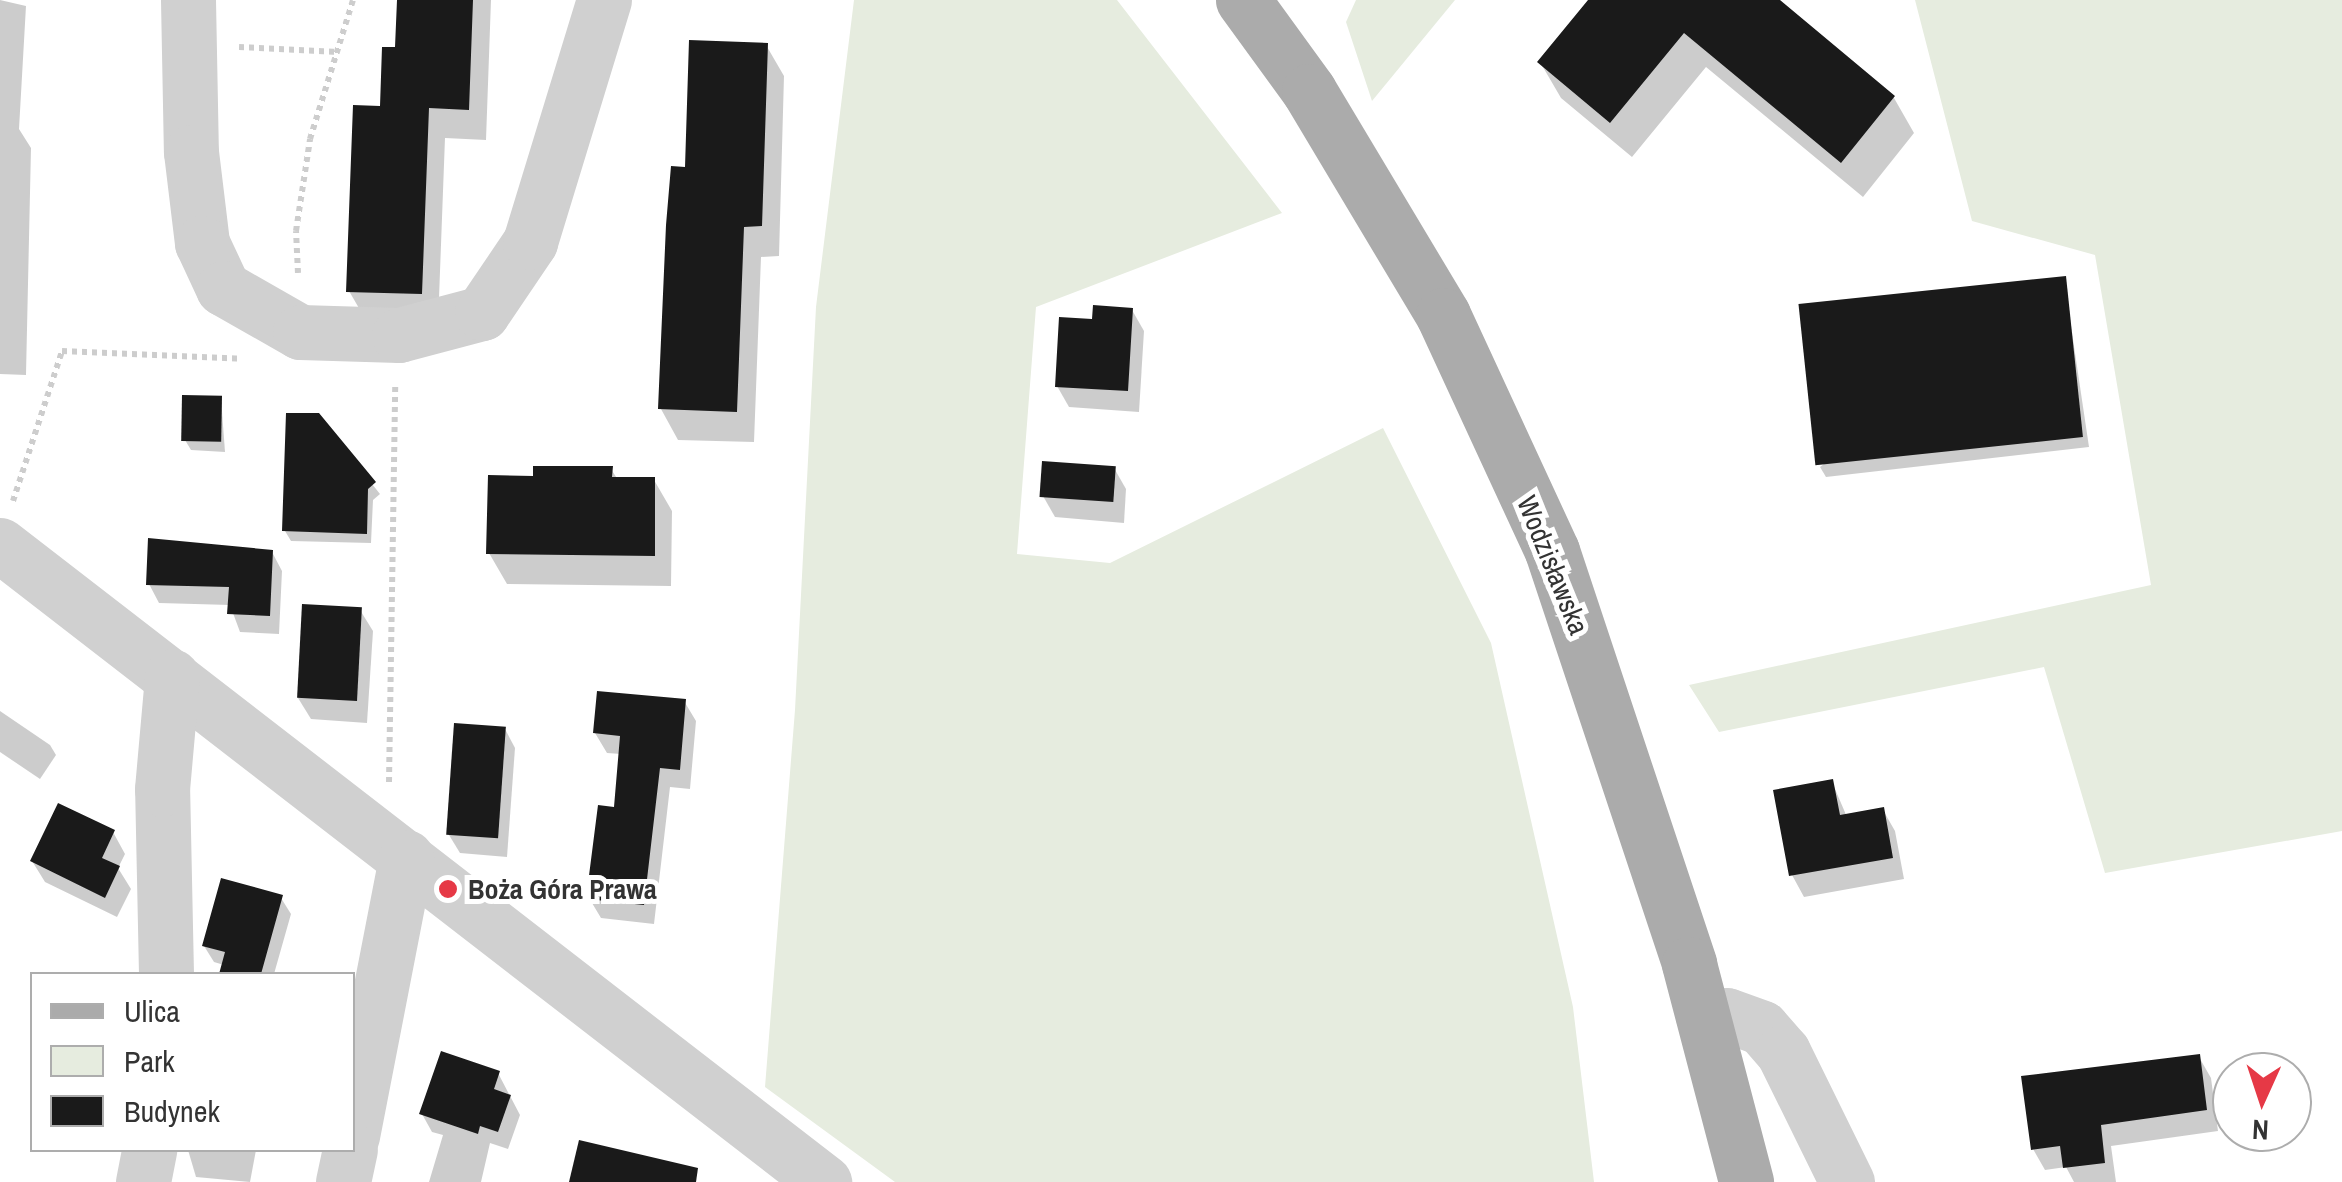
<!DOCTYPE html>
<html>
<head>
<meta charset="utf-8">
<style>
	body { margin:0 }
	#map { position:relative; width:2342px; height:1182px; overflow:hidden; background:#fff; font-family:"Archivo Narrow",sans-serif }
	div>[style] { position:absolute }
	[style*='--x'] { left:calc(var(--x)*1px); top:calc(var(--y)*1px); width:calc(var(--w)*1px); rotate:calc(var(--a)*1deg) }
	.green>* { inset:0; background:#e6ecdf }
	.shadow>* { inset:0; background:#0003 }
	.building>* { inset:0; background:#1a1a1a; transform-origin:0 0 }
	.path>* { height:6px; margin-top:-3px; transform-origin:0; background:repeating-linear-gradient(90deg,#cdcdcd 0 5px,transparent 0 10px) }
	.minor>* { height:55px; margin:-27.5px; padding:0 27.5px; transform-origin:27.5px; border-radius:27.5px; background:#d0d0d0 }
	.major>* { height:55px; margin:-27.5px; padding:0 27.5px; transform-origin:27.5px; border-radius:27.5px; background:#ababab }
	.dots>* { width:28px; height:28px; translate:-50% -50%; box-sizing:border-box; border:5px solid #fff; border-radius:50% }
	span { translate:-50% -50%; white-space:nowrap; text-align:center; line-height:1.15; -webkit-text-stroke:10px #fff; paint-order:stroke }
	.street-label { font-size:28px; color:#333 }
	.poi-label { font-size:28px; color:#333; font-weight:700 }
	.left { translate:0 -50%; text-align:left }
	.legend { position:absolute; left:30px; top:972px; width:325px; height:180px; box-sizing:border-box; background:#fff; border:2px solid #adadad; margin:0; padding:12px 18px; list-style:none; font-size:30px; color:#333 }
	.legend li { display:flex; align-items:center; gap:20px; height:50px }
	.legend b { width:50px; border:2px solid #adadad }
	.north { position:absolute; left:2212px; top:1052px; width:100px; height:100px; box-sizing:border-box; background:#fff; border:2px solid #adadad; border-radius:50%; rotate:183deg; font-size:28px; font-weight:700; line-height:40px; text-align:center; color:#333 }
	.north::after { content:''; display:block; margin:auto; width:35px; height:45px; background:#e63946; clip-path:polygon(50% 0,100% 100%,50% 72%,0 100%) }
</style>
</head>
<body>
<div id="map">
	<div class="green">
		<i style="clip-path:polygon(854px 0,1117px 0,1282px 213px,1036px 307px,1017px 554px,1110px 563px,1383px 428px,1491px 643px,1573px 1007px,1594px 1182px,895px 1182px,765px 1087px,795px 710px,816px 307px)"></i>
		<i style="clip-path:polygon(1356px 0,1455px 0,1372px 101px,1346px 22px)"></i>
		<i style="clip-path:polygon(1915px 0,2342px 0,2342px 831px,2105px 873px,2044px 667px,1719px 732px,1689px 685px,2151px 585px,2095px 255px,1972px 221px)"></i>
	</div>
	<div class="shadow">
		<i style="clip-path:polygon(0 0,26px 6px,19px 129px,31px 148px,26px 375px,0 374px)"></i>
		<i style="clip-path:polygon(399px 0,491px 0,486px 140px,445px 138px,438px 325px,367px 322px,349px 291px,398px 50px)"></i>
		<i style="clip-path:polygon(1591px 0,1776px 0,1894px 98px,1914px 133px,1863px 197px,1706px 67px,1632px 157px,1561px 98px,1540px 62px)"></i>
		<i style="clip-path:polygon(766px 45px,784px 76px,779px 256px,761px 257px,754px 442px,678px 440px,661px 409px,687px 169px)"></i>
		<i style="clip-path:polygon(2064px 279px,2089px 447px,1826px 477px,1820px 467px)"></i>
		<i style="clip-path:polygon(1132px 310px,1144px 331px,1139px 412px,1069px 407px,1057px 386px,1094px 322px)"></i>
		<i style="clip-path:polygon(221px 398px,225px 452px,191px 450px,185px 440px)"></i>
		<i style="clip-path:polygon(317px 415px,380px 494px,373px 500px,371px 543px,291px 541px,285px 531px)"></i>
		<i style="clip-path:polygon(1114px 468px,1126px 489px,1124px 523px,1055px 517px,1043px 496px)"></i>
		<i style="clip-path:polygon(611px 469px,618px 480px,654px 480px,672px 511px,671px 586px,507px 584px,489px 553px,535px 479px)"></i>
		<i style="clip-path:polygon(272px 552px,282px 571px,279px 634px,240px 632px,230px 605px,159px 603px,149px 584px)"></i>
		<i style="clip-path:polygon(360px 610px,373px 631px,367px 723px,311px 719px,298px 698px)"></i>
		<i style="clip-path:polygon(684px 701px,696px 721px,690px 789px,670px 787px,654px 924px,601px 918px,589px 898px,616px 809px,621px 754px,607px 753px,595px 733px)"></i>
		<i style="clip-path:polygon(0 711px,50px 745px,56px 755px,40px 779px,0 752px)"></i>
		<i style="clip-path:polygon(505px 729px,515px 748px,507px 857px,460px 853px,449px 835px)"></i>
		<i style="clip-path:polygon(1832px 782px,1847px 817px,1883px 810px,1895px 831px,1904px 879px,1804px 897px,1792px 875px)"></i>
		<i style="clip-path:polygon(113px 832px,125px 854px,118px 868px,131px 889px,117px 917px,45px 882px,32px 861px)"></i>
		<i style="clip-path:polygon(281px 898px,291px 914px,274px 974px,221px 974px,224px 965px,214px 962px,204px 946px)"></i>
		<i style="clip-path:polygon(2199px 1057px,2211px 1078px,2218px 1131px,2111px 1146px,2116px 1182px,2074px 1182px,2066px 1167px,2045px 1170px,2033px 1149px)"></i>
		<i style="clip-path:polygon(498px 1073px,520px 1115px,508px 1149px,490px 1143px,481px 1182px,429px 1182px,443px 1135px,432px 1132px,422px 1114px)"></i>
		<i style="clip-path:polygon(188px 1150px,256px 1150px,250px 1182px,196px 1177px)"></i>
	</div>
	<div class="building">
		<i style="clip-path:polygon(397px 0,473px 0,469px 110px,429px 108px,422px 294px,346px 292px,353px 105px,380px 106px,382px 47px,395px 47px)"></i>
		<i style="clip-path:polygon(1588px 0,1780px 0,1895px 96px,1841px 163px,1684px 33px,1610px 123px,1537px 62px)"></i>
		<i style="clip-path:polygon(689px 40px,768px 43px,762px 226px,744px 227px,737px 412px,658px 409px,666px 225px,671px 166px,685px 167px)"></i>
		<i style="left:2066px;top:276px;width:162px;height:269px;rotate:84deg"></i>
		<i style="clip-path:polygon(1093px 305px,1133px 308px,1128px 391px,1055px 387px,1059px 317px,1092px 319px)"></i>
		<i style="left:182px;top:395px;width:40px;height:46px;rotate:1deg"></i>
		<i style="clip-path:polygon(286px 413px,319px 413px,376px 482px,368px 489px,367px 534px,282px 531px)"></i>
		<i style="left:1042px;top:461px;width:74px;height:36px;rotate:4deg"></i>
		<i style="clip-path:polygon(533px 466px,613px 466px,612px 477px,655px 477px,655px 556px,486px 554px,488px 475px,533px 476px)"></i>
		<i style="clip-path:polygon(148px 538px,273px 550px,270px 616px,227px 614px,229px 587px,146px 585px)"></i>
		<i style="left:302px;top:604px;width:60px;height:94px;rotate:3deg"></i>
		<i style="clip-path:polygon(597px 691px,686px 699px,680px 770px,660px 768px,644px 905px,586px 899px,598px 805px,614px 807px,620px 736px,593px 733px)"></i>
		<i style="left:454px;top:723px;width:52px;height:112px;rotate:4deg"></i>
		<i style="clip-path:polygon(1833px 779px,1840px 815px,1884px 807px,1893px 858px,1789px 876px,1773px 790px)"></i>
		<i style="clip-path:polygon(58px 803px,115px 830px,102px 858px,120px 866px,105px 898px,30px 861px)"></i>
		<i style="clip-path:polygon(221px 878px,283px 895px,261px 974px,219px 974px,225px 952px,202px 946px)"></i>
		<i style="clip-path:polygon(441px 1051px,500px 1071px,494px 1089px,511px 1095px,498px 1132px,480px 1126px,478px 1134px,419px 1114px)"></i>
		<i style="clip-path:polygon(2200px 1054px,2207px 1110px,2101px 1125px,2105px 1163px,2063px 1168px,2060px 1146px,2031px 1150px,2021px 1076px)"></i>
		<i style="clip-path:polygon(579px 1140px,698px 1168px,696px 1182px,569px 1182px)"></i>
	</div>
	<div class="path">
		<i style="--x:239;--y:47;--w:99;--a:2.9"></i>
		<i style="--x:298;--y:273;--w:42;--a:-92.7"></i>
		<i style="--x:296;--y:231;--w:93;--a:-81.3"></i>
		<i style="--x:310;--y:139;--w:145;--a:-72.8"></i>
		<i style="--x:13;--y:501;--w:158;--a:-71.9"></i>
		<i style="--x:62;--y:351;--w:180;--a:2.5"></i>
		<i style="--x:389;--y:782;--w:398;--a:-89.1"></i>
	</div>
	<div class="minor">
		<i style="--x:188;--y:0;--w:152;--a:88.9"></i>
		<i style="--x:191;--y:152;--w:92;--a:83.1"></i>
		<i style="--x:202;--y:243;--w:50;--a:65"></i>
		<i style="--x:223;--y:288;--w:89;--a:29.7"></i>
		<i style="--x:300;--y:332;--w:99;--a:1.7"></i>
		<i style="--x:399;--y:335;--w:86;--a:-14.8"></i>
		<i style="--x:482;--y:313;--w:86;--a:-55.9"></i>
		<i style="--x:530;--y:242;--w:253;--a:-73"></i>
		<i style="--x:0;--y:545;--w:1042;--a:37.71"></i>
		<i style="--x:166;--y:974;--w:185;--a:-91.2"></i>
		<i style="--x:162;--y:789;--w:113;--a:-84.9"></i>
		<i style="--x:1703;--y:1016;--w:24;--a:-2"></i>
		<i style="--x:1727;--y:1015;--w:37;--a:20"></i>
		<i style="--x:1762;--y:1028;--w:32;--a:49"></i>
		<i style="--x:1783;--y:1052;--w:145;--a:63.8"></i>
		<i style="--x:352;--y:1136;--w:284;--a:-79"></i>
		<i style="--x:143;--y:1182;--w:33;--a:-79"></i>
		<i style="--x:343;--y:1182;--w:33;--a:-78"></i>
	</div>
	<div class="major">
		<i style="--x:1243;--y:0;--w:112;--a:54"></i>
		<i style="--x:1309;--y:91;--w:261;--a:59.1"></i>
		<i style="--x:1443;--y:315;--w:260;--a:65.2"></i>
		<i style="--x:1552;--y:551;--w:435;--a:71.6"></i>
		<i style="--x:1689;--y:964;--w:225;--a:75.3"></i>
	</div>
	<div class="dots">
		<i style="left:448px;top:889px;background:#e63946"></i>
	</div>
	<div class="street-label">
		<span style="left:1553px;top:565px;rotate:68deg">Wodzisławska</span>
	</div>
	<div class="poi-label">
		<span class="left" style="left:468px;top:889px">Boża Góra Prawa</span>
	</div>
	<ul class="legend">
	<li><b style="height:12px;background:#ababab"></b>Ulica</li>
	<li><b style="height:28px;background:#e6ecdf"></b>Park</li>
	<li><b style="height:28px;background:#1a1a1a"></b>Budynek</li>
	</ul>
	<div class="north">N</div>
</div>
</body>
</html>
